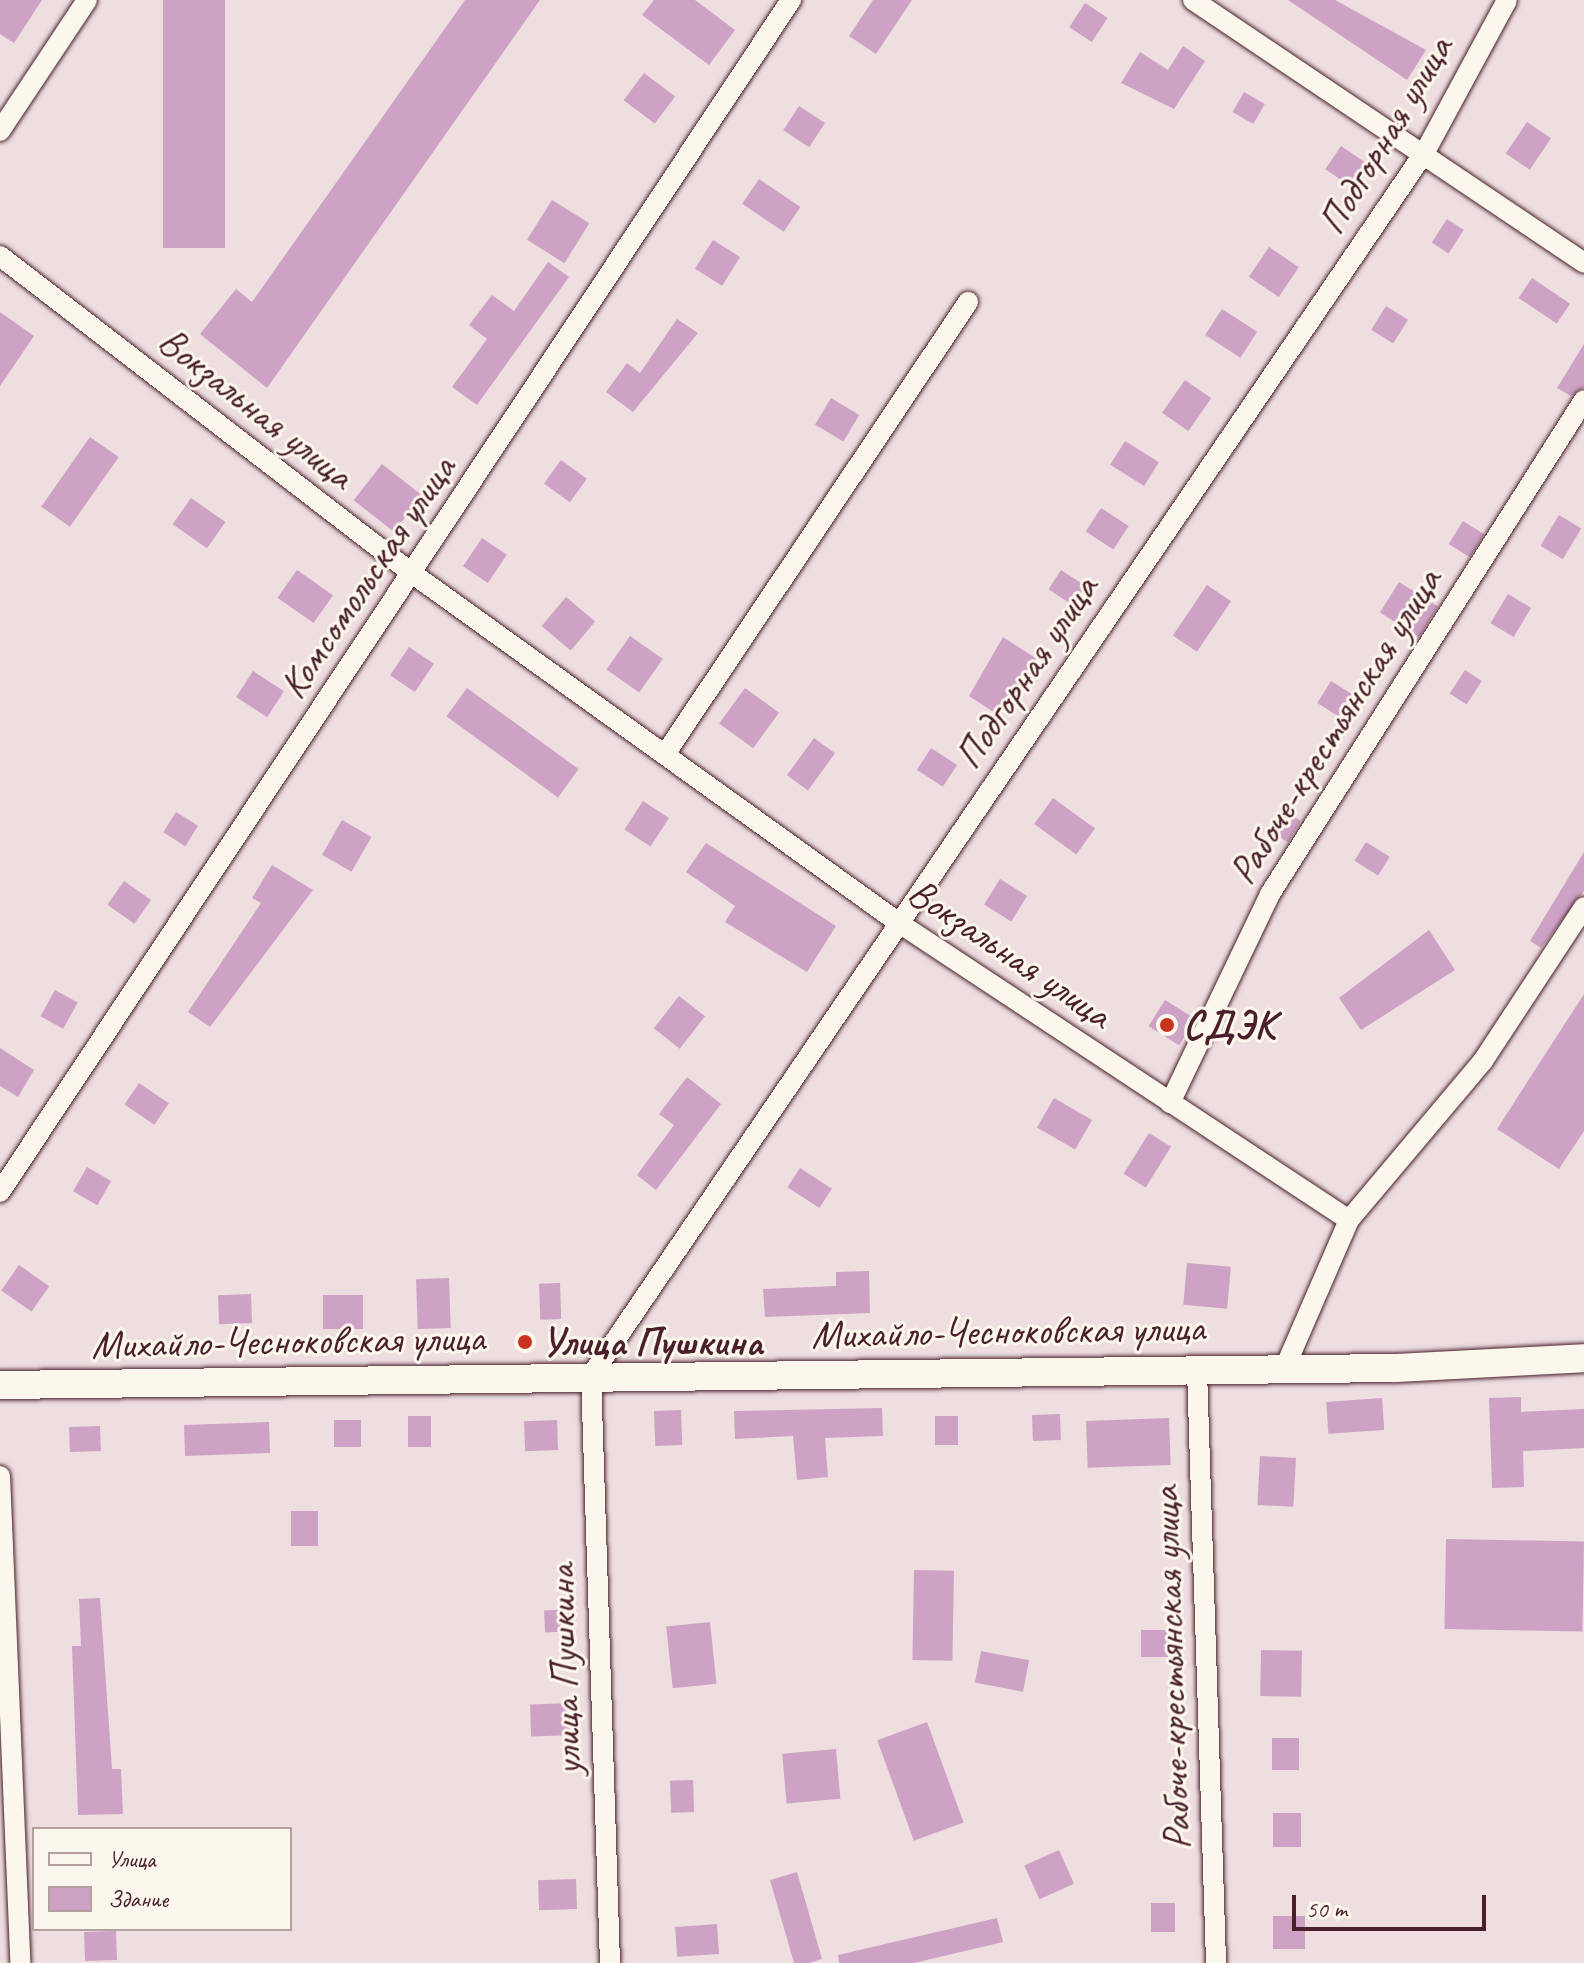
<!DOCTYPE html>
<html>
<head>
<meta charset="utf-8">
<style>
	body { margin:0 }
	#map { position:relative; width:1584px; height:1963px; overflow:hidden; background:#eedee0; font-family:Caveat,sans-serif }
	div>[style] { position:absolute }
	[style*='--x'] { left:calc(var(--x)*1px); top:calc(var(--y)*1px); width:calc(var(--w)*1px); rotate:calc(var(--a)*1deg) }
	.building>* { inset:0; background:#cea2c5; transform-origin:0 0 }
	.roads { filter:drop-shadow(0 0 2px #4a1f2b) drop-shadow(0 0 2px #4a1f2b) }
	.minor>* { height:20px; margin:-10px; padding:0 10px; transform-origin:10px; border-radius:10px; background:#fbf7ec }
	.secondary>* { height:28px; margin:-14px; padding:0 14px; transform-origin:14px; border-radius:14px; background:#fbf7ec }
	.dots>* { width:22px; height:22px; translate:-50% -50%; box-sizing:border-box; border:4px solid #fbf7ec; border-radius:50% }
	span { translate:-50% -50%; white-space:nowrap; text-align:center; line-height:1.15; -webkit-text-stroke:6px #fbf7ec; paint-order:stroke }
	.street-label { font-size:40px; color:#4a1f2b }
	.poi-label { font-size:40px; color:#4a1f2b; font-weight:700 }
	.left { translate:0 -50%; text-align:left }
	.legend { position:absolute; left:32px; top:1827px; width:260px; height:104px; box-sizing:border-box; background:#fbf7ec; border:2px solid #b4a19f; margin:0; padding:10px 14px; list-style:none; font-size:24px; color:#4a1f2b }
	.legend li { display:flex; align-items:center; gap:16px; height:40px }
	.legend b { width:40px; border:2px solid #b4a19f }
	.scale { position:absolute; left:1292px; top:1895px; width:194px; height:36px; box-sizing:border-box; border:4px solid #4a1f2b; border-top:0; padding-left:10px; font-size:24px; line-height:28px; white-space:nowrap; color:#4a1f2b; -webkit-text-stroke:6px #fbf7ec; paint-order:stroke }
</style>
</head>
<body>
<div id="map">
	<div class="building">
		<i style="clip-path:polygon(0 0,42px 0,14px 43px,0 34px)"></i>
		<i style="left:163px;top:0;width:62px;height:248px"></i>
		<i style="clip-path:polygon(465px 0,540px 0,267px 388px,200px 334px,236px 289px,252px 302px)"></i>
		<i style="clip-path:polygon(654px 0,695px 0,735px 30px,709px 65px,642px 15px)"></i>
		<i style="clip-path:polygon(873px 0,912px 0,876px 54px,849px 36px)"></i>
		<i style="clip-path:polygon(1288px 0,1335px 0,1426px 50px,1407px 80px)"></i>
		<i style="left:1085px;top:3px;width:27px;height:29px;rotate:33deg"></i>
		<i style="clip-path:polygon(1183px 46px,1205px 61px,1174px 109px,1121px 83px,1140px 52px,1168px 70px)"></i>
		<i style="left:644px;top:73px;width:39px;height:34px;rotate:37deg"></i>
		<i style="left:1244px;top:92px;width:24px;height:23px;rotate:30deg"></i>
		<i style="left:799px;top:106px;width:31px;height:29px;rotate:33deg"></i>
		<i style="left:1527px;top:122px;width:29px;height:38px;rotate:34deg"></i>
		<i style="left:1341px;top:146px;width:29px;height:28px;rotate:34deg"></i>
		<i style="left:759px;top:179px;width:50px;height:30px;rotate:34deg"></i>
		<i style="left:552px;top:200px;width:44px;height:47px;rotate:32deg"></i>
		<i style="left:1447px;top:219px;width:20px;height:28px;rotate:33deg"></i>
		<i style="left:713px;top:240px;width:32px;height:34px;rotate:32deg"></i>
		<i style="left:1269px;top:247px;width:36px;height:36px;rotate:34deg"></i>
		<i style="clip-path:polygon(548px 262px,569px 277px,477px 405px,452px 387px,487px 339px,469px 325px,492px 295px,514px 311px)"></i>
		<i style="left:1532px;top:278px;width:46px;height:24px;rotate:34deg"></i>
		<i style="left:1386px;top:306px;width:26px;height:28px;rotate:32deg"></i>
		<i style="left:1222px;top:309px;width:42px;height:31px;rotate:33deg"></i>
		<i style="clip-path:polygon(0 312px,34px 336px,0 386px)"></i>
		<i style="clip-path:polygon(677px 319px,698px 333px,633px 412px,606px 392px,627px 363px,640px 373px)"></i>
		<i style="clip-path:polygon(1584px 344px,1584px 387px,1571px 396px,1557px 388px)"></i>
		<i style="left:1185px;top:380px;width:32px;height:40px;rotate:35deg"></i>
		<i style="left:831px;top:398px;width:33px;height:31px;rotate:31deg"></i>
		<i style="left:90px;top:437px;width:35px;height:85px;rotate:35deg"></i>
		<i style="left:1125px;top:441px;width:40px;height:28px;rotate:32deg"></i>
		<i style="left:561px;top:460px;width:32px;height:29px;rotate:36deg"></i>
		<i style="left:382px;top:464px;width:51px;height:46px;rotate:38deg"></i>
		<i style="left:191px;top:498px;width:42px;height:32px;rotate:35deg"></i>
		<i style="left:1101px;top:508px;width:33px;height:28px;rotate:33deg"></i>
		<i style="left:1559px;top:515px;width:26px;height:36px;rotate:31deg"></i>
		<i style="left:1463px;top:521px;width:25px;height:27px;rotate:32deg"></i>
		<i style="left:482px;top:538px;width:30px;height:34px;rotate:34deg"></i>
		<i style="left:297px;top:570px;width:44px;height:34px;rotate:35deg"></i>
		<i style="left:1061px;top:570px;width:30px;height:23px;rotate:33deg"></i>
		<i style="left:1399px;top:582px;width:46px;height:36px;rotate:32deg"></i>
		<i style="left:1207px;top:585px;width:29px;height:61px;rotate:34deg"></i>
		<i style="left:1508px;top:594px;width:27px;height:34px;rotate:31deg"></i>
		<i style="left:566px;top:597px;width:38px;height:38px;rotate:40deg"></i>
		<i style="left:630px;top:636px;width:40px;height:41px;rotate:35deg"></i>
		<i style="clip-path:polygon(1003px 637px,1037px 659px,995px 713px,969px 696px)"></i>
		<i style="left:409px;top:647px;width:30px;height:34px;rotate:34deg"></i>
		<i style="left:1465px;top:670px;width:20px;height:28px;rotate:33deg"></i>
		<i style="left:253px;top:671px;width:37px;height:31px;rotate:33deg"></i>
		<i style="left:1331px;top:681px;width:32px;height:26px;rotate:32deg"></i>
		<i style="left:467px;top:688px;width:138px;height:35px;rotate:36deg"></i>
		<i style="left:745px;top:688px;width:42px;height:44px;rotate:36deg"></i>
		<i style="left:814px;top:738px;width:26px;height:46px;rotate:36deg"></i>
		<i style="left:931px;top:748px;width:31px;height:26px;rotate:33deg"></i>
		<i style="left:1053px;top:798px;width:52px;height:32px;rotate:36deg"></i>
		<i style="left:643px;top:801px;width:31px;height:34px;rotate:33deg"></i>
		<i style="left:1281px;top:809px;width:23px;height:25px;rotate:31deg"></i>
		<i style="left:176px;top:812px;width:26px;height:24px;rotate:32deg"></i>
		<i style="left:342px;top:820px;width:34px;height:40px;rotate:30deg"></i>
		<i style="left:1366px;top:842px;width:28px;height:22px;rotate:32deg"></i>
		<i style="clip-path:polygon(706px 843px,836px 926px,807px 972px,725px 922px,735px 906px,686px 872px)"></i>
		<i style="clip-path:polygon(1584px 852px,1584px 891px,1541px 948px,1530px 941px)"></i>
		<i style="clip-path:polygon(272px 865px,313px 890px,210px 1027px,188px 1012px,261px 903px,252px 898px)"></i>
		<i style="left:1000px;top:879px;width:32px;height:30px;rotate:32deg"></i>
		<i style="left:124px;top:881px;width:33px;height:29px;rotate:35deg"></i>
		<i style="clip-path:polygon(1429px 930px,1455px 970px,1361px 1030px,1339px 998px)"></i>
		<i style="left:55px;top:990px;width:26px;height:30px;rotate:29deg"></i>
		<i style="clip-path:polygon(1584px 994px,1584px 1131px,1559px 1169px,1497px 1129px)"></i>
		<i style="left:679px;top:996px;width:33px;height:41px;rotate:38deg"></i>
		<i style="left:1165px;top:1000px;width:36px;height:31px;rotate:32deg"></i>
		<i style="clip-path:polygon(0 1048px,34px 1070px,18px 1097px,0 1086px)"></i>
		<i style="clip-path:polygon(687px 1077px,721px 1104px,656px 1190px,637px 1175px,674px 1125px,659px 1114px)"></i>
		<i style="left:139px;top:1083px;width:36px;height:26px;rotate:34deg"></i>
		<i style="left:1054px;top:1098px;width:44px;height:34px;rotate:30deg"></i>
		<i style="left:1149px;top:1133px;width:26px;height:48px;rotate:32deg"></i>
		<i style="left:87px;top:1167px;width:28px;height:28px;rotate:30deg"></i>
		<i style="left:800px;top:1168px;width:38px;height:23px;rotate:33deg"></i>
		<i style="left:1187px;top:1263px;width:44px;height:42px;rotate:5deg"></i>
		<i style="left:19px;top:1265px;width:37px;height:31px;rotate:35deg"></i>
		<i style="clip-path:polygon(869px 1271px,870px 1313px,765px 1317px,763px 1289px,836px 1286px,836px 1272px)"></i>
		<i style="left:449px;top:1278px;width:50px;height:33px;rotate:88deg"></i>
		<i style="left:560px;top:1283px;width:36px;height:21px;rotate:88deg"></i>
		<i style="left:251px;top:1294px;width:29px;height:33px;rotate:88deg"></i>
		<i style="left:323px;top:1295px;width:40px;height:34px"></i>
		<i style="clip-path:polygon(1521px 1397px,1521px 1412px,1584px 1409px,1584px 1448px,1523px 1451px,1524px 1487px,1492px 1488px,1489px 1398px)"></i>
		<i style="left:1382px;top:1398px;width:32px;height:56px;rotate:86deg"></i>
		<i style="clip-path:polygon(882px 1408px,883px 1436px,825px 1438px,828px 1477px,797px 1480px,793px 1436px,735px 1439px,734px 1411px)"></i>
		<i style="left:681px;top:1410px;width:35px;height:27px;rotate:88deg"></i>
		<i style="left:1060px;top:1414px;width:26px;height:28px;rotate:88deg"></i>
		<i style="left:408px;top:1416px;width:23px;height:31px"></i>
		<i style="left:935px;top:1416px;width:23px;height:29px"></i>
		<i style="left:1169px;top:1418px;width:47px;height:83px;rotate:88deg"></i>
		<i style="left:334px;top:1420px;width:27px;height:27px"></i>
		<i style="left:557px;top:1420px;width:30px;height:33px;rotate:88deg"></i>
		<i style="left:269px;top:1422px;width:31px;height:85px;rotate:88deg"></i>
		<i style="left:100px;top:1426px;width:25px;height:31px;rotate:88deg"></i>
		<i style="left:1260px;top:1456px;width:36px;height:49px;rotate:3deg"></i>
		<i style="left:291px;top:1511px;width:27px;height:35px"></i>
		<i style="left:1446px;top:1539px;width:138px;height:90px;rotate:1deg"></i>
		<i style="left:914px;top:1570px;width:40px;height:90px;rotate:1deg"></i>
		<i style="clip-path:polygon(100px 1598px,112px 1769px,121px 1769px,123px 1814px,78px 1815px,72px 1646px,81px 1646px,79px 1599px)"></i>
		<i style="left:574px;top:1609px;width:22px;height:30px;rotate:87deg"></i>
		<i style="left:710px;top:1622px;width:62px;height:44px;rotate:84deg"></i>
		<i style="left:1141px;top:1630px;width:27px;height:27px"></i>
		<i style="left:1261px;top:1650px;width:41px;height:46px;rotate:1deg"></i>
		<i style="left:981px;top:1651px;width:49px;height:32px;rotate:11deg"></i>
		<i style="left:574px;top:1703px;width:32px;height:44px;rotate:88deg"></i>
		<i style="left:927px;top:1722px;width:107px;height:53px;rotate:70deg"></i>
		<i style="left:1272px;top:1738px;width:27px;height:32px"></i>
		<i style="left:836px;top:1749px;width:50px;height:54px;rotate:85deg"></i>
		<i style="left:693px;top:1780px;width:32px;height:23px;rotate:88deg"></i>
		<i style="left:1273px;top:1813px;width:28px;height:34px"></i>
		<i style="left:1059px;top:1850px;width:37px;height:38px;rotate:66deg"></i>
		<i style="clip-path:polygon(797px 1872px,822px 1959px,809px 1963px,794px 1963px,770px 1880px)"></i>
		<i style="left:576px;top:1879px;width:30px;height:38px;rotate:88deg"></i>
		<i style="left:1151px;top:1903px;width:24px;height:29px"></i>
		<i style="left:1305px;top:1916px;width:33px;height:32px;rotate:90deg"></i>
		<i style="clip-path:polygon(997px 1918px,1003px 1942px,914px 1963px,839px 1963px,838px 1955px)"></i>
		<i style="left:717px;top:1924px;width:30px;height:42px;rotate:86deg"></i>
		<i style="left:116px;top:1931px;width:29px;height:32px;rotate:88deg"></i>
	</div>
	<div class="roads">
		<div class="minor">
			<i style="--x:1193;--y:0;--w:471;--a:33.9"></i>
			<i style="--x:0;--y:131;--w:157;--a:-56.4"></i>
			<i style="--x:0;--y:256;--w:521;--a:37.6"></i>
			<i style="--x:413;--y:574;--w:598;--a:35.68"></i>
			<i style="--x:899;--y:923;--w:539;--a:33.42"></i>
			<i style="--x:1349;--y:1220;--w:160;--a:113.5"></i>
			<i style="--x:666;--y:753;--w:543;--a:-56.19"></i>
			<i style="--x:1170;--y:1103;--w:232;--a:-64.4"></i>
			<i style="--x:1270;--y:894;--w:585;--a:-57.56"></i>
			<i style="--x:0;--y:1192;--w:1431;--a:-56.43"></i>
			<i style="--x:1349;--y:1220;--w:208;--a:-49.9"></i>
			<i style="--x:1483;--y:1061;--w:184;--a:-56.7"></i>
			<i style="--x:1197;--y:1370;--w:593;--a:88.16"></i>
			<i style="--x:0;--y:1476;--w:487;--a:87.6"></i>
			<i style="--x:610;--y:1963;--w:587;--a:-91.85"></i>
			<i style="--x:591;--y:1376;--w:1483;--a:-55.74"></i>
			<i style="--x:1426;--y:150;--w:170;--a:-61.6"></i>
		</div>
		<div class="secondary">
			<i style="--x:0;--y:1385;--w:1396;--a:-0.7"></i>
			<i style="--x:1396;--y:1368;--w:188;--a:-3"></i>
		</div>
	</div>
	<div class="dots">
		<i style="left:1167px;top:1025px;background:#c8321e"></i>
		<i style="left:525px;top:1342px;background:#c8321e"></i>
	</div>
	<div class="street-label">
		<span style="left:1385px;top:135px;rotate:-59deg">Подгорная улица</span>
		<span style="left:256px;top:408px;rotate:38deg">Вокзальная улица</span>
		<span style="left:367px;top:577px;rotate:-56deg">Комсомольская улица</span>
		<span style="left:1026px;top:672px;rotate:-56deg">Подгорная улица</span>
		<span style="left:1335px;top:726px;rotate:-58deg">Рабоче-крестьянская улица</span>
		<span style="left:1010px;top:953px;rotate:34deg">Вокзальная улица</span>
		<span style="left:1008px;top:1331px;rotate:-1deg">Михайло-Чесноковская улица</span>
		<span style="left:288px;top:1341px;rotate:-1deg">Михайло-Чесноковская улица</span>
		<span style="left:1171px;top:1668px;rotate:-92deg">Рабоче-крестьянская улица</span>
		<span style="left:564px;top:1670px;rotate:-92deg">улица Пушкина</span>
	</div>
	<div class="poi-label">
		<span class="left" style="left:1183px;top:1025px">СДЭК</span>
		<span class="left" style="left:541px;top:1342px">Улица Пушкина</span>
	</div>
	<ul class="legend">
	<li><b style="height:10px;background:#fbf7ec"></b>Улица</li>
	<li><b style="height:22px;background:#cea2c5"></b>Здание</li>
	</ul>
	<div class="scale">50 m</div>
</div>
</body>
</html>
